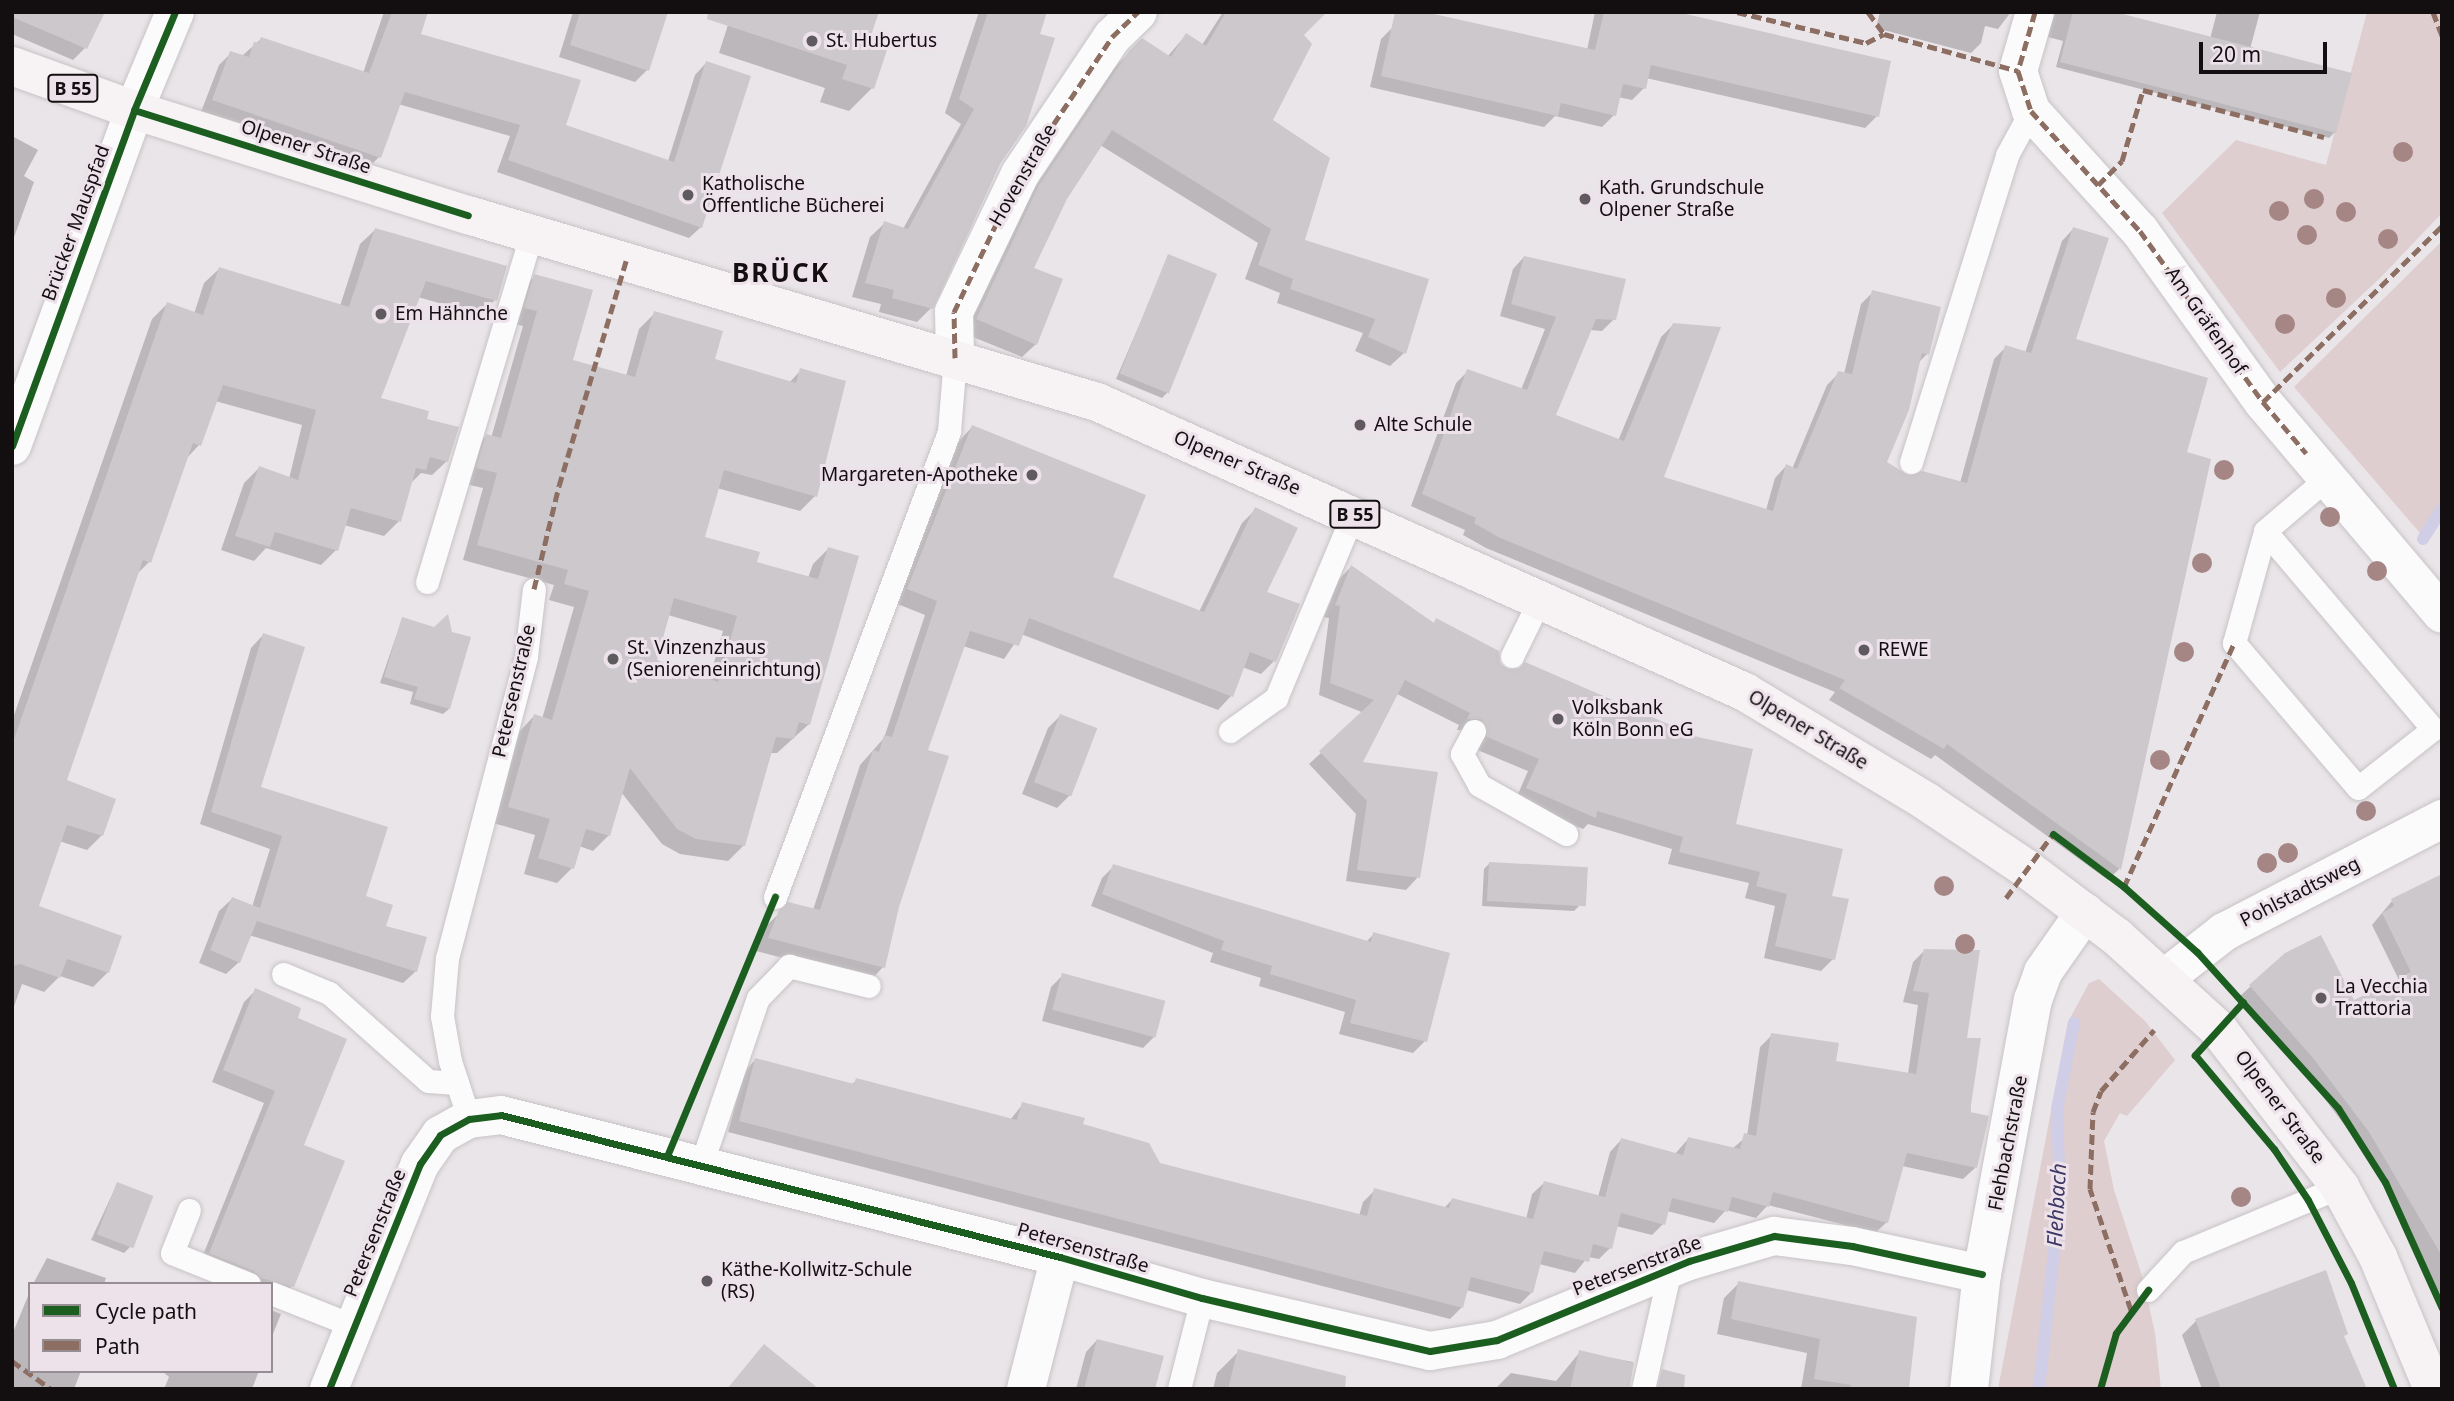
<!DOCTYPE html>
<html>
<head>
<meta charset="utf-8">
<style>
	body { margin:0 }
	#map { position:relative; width:2454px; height:1401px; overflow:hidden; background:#eae5e9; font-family:"Noto Sans",sans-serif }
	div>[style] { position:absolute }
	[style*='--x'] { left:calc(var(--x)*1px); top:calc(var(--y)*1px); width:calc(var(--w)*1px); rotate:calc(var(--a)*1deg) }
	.green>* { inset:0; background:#dececf }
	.shadow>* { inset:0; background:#0003 }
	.stream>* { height:12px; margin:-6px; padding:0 6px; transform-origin:6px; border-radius:6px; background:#d0cde6 }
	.building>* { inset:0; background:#ccc8cc; transform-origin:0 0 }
	.roads { filter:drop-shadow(0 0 2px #c7c3c6) drop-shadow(0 0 2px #c7c3c6) }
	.service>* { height:23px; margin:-11.5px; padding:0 11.5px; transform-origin:11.5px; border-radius:11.5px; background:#fcfbfc }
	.minor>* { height:38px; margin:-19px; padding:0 19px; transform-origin:19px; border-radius:19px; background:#fcfbfc }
	.secondary>* { height:38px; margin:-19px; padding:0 19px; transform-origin:19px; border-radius:19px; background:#fcfbfc }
	.primary>* { height:38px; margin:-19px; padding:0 19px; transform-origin:19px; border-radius:19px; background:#f7f3f4 }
	.quiet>* { height:5px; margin-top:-2.5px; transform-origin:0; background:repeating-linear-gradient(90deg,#8d6e63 0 10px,transparent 0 15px) }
	.cycleway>* { height:7px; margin:-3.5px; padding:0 3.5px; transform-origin:3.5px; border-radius:3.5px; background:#1b5e20 }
	.trees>* { width:20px; height:20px; margin:-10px; border-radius:50%; background:#a58684 }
	.dots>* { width:19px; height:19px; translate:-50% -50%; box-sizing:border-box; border:4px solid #ede2ea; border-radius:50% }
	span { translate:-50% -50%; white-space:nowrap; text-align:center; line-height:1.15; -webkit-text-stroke:6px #ede2ea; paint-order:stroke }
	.shield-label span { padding:2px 5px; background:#ede2ea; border:2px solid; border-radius:5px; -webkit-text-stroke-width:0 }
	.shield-label { font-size:18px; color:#130f11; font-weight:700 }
	.poi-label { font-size:19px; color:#130f11 }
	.left { translate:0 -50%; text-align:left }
	.right { translate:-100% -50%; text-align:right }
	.street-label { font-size:19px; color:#130f11 }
	.water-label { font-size:21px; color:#3d3865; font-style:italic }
	.district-label { font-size:26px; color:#130f11; font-weight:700; letter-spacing:2px }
	.frame { position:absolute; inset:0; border:14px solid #130f11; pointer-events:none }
	.legend { position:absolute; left:28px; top:1282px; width:245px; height:91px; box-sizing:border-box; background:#ede2ea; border:2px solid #968e93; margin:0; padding:9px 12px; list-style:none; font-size:21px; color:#130f11 }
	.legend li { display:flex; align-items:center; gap:14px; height:35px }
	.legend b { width:35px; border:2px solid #968e93 }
	.scale { position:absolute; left:2199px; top:42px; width:128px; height:32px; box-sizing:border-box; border:4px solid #130f11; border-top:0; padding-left:9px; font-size:21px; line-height:24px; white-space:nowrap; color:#130f11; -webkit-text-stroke:5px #ede2ea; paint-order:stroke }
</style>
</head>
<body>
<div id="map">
	<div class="green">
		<i style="clip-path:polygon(2367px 12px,2442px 12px,2442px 213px,2380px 278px,2280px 372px,2162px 213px,2236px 140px,2326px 165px)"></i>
		<i style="clip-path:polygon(2442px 241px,2442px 503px,2420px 533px,2294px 387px)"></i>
		<i style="clip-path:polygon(2099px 979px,2145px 1021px,2175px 1060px,2127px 1116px,2120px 1113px,2104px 1141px,2114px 1190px,2143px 1279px,2155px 1333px,2161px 1389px,1998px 1389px,2068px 1022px,2089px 983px)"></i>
	</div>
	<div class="shadow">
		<i style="clip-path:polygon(12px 12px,85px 48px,73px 60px,12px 34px)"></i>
		<i style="clip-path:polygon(384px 12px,426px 12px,419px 35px,564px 126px,668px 161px,695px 75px,706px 63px,701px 227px,689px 238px,497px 172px,510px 136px,398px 104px,379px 157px,368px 168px,201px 112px,219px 65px,231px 53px,243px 55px,261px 39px,363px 73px)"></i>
		<i style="clip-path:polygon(573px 12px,666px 12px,647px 70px,635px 82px,559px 57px)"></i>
		<i style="clip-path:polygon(732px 12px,866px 45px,872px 88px,849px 111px,820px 102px,825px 88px,719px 53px)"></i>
		<i style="clip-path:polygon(979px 12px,1038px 12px,999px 164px,931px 308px,917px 322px,879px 312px,881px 304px,852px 297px,870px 237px,885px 223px,903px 229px,961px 124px,945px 113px)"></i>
		<i style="clip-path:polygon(1223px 12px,1324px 12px,1301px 36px,1271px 121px,1303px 242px,1427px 280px,1404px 353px,1390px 366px,1355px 351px,1363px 333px,1277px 303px,1280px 293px,1245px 279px,1258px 243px,1100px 145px,1065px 198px,1032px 269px,1036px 344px,1022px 357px,963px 333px,1026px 201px,1115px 67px,1142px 40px,1167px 57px,1186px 35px,1202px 45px)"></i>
		<i style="clip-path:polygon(1595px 12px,1669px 12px,1877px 116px,1865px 128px,1646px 78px,1644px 88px,1632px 100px,1618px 97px,1614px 115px,1602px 127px,1555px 116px,1544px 127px,1370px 87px,1381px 39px,1393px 27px,1587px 50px)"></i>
		<i style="clip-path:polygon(1880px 12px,2011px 12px,1998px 29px,1985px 26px,1981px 43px,1971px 53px,1876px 28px)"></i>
		<i style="clip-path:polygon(2051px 12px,2108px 12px,2210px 39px,2217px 12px,2260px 12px,2250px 49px,2335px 132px,2329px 138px,2056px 67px,2063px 41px,2048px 37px)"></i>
		<i style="clip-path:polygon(12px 136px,38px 150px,24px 176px,34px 182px,12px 243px)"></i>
		<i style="clip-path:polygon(2073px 229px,2073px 340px,2185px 453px,2209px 460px,2119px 869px,2108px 880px,1935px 755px,1931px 759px,1829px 700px,1835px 692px,1486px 548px,1463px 535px,1465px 530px,1411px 506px,1456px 383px,1468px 371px,1521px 390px,1545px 329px,1500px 316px,1513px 269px,1524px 257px,1614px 319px,1602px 331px,1590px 330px,1554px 416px,1618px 441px,1661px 337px,1673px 325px,1661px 478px,1766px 510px,1775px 478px,1786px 466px,1792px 469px,1827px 385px,1839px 373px,1844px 374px,1861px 304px,1873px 292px,1927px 354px,1918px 363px,1885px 463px,1907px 477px,1960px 483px,1994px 359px,2006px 347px,2025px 353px,2062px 241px)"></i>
		<i style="clip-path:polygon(375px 230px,495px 300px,480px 315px,418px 297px,379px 399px,425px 421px,447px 461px,432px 475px,421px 473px,410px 484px,399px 521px,384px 536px,344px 525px,336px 550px,321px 565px,266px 548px,254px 561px,221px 550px,244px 483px,259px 468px,289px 479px,302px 425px,215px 401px,199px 445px,186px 459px,149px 562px,136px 575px,65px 781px,102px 835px,87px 850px,59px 841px,37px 907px,108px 972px,93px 987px,60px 976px,44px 992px,22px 984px,12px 1012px,12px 721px,152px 319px,167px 304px,194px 314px,204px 283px,219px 269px,340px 306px,360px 244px)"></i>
		<i style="clip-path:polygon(1169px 256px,1168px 392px,1162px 398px,1116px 379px)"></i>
		<i style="clip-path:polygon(evenodd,535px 276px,571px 361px,626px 376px,639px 329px,655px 313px,713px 360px,789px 383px,801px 370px,815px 496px,800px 511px,717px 488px,703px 538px,755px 563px,808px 578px,813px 564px,828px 549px,809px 724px,777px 753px,770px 753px,743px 846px,728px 861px,680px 854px,662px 844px,621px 792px,609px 835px,593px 851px,579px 846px,572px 868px,557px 883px,524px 874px,535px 835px,493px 823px,519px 732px,534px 716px,542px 719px,574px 607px,549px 600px,554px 585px,463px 560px,483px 488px,461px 483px,471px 452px,486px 436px,491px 438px,523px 326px,510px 323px,519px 291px,535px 276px,668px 615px,723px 631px,709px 680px,655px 661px,668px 615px)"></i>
		<i style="clip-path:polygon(972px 427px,1111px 578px,1199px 612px,1242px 523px,1256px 509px,1274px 661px,1261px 674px,1242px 667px,1231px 696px,1218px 710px,1021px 634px,1004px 659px,963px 646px,926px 751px,883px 967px,870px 981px,756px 951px,766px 926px,789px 904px,813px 910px,860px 765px,884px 738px,925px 615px,895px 603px,959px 441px)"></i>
		<i style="clip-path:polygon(1351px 567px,1433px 624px,1436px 620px,1734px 825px,1830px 897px,1833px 959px,1821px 971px,1764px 958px,1775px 906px,1745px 898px,1749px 883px,1668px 864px,1672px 849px,1588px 824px,1583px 829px,1515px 801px,1528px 771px,1475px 749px,1469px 730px,1457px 730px,1459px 725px,1397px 694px,1360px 764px,1418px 877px,1406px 890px,1346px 881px,1356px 814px,1309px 764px,1364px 713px,1319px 695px,1329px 618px,1324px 617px,1339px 579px)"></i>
		<i style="clip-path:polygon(402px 619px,449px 709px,443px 714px,410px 704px,413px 692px,380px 683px)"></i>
		<i style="clip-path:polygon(263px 635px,259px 788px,364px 897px,416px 971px,403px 983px,249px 935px,239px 962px,226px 974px,199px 963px,219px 911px,232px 899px,252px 907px,270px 849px,200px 824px,251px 648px)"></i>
		<i style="clip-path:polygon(1060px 716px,1069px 796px,1057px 808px,1022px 794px,1048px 728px)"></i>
		<i style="clip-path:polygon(1490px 863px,1579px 906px,1574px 911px,1482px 906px,1484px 869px)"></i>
		<i style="clip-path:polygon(1114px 866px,1366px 942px,1374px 934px,1425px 1041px,1413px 1053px,1339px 1034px,1345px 1012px,1259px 986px,1261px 978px,1210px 962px,1213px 953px,1091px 906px,1102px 878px)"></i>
		<i style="clip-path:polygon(2433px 880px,2442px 896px,2442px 1312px,2404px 1220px,2358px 1143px,2302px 1069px,2239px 997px,2286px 954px,2353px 1002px,2399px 980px,2372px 925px,2392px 901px)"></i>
		<i style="clip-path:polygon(1925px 950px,1965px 1039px,1975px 1168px,1963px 1179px,1902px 1166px,1887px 1222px,1875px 1233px,1768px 1205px,1756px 1218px,1726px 1210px,1714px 1223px,1667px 1211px,1663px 1224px,1652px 1235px,1616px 1226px,1610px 1248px,1599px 1259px,1588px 1257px,1575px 1273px,1539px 1264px,1532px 1292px,1520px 1304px,1466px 1290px,1461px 1308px,1450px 1319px,728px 1132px,744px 1072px,755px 1060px,851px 1085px,857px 1080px,1010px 1120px,1023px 1104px,1081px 1125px,1159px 1164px,1359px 1216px,1363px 1202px,1375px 1190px,1444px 1208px,1452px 1200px,1526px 1219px,1532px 1194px,1544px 1183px,1598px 1197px,1610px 1152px,1621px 1140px,1675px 1154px,1688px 1139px,1732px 1149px,1747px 1136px,1760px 1047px,1772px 1035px,1834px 1062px,1908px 1074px,1918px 1005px,1903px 1002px,1913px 962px)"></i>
		<i style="clip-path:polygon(1063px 975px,1155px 1036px,1143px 1048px,1042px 1021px,1051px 987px)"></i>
		<i style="clip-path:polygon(256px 990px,295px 1019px,302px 1146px,292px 1286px,280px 1298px,271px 1284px,243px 1284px,199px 1265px,264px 1103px,212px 1082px,244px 1002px)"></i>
		<i style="clip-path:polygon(117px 1184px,130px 1247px,124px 1253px,91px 1240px)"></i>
		<i style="clip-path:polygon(47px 1258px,106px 1278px,104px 1284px,33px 1284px)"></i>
		<i style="clip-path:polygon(2325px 1273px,2343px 1337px,2365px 1389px,2202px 1389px,2182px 1335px,2196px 1321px)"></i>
		<i style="clip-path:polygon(1739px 1283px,1906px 1389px,1801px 1389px,1807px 1353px,1717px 1334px,1724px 1298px)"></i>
		<i style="clip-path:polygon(30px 1291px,30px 1371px,81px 1371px,74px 1389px,12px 1389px,12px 1335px)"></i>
		<i style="clip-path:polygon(271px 1310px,281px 1314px,271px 1339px)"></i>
		<i style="clip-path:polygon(1097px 1340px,1153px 1389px,1076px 1389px,1086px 1352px)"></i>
		<i style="clip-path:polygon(1239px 1351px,1320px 1382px,1345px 1389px,1213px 1389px,1217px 1373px)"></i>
		<i style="clip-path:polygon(1580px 1352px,1633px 1362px,1629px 1389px,1495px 1389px,1511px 1373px,1556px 1381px)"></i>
		<i style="clip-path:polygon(162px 1371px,259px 1371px,252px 1389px,164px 1389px,169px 1377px)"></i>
	</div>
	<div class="stream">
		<i style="--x:2423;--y:539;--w:36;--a:-58"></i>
		<i style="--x:2039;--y:1389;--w:194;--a:-83.8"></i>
		<i style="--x:2060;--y:1196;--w:87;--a:-92"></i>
		<i style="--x:2057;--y:1109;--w:88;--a:-78.8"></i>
	</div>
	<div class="building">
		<i style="clip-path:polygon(12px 12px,105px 12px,87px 49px,12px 17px)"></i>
		<i style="clip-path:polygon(392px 12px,428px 12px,421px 34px,581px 80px,566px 125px,674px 162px,706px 61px,751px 76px,702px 228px,508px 160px,520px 125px,405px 92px,381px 158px,212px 100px,230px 51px,249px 57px,254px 42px,259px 43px,261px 37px,369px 73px)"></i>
		<i style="clip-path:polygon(580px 12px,668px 12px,649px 71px,570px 45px)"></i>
		<i style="clip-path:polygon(708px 12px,879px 12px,868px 44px,887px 50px,874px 89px,842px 79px,847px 65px,707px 19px)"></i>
		<i style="clip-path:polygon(988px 12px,1047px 12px,1040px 34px,1055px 38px,1026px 126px,1000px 164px,933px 309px,892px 298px,894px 290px,865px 283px,884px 221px,908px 229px,974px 109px,959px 99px)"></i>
		<i style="clip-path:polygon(1226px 12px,1327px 12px,1304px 35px,1312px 44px,1273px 120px,1330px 158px,1305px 240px,1429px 279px,1406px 354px,1368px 337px,1375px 319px,1290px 289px,1293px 279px,1258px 265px,1271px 229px,1112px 130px,1067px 199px,1034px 268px,1063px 279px,1037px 345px,976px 319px,1039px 185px,1129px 51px,1142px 38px,1171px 57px,1186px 33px,1206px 46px)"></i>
		<i style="clip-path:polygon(1395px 12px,1425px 12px,1595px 50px,1604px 12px,1677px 12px,1891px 61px,1879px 117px,1651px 65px,1646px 89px,1623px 84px,1616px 116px,1561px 103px,1558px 116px,1381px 76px)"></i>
		<i style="clip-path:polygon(2073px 12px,2115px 12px,2352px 73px,2336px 133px,2060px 62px)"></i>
		<i style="clip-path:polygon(2073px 227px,2109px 238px,2076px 339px,2208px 378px,2187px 452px,2211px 459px,2121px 870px,1947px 744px,1944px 749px,1839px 688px,1845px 680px,1498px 537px,1474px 523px,1476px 518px,1422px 494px,1467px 369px,1527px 390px,1556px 317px,1511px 304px,1524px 256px,1626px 279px,1616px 320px,1596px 319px,1556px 415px,1624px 441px,1673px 323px,1721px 327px,1664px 477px,1773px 511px,1786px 464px,1797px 469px,1838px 371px,1852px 374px,1872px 290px,1941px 307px,1929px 355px,1922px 353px,1909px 410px,1887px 462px,1908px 475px,1922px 471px,1967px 483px,2005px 345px,2031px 353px)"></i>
		<i style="clip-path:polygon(375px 228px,507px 266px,497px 301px,426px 281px,381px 398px,429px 411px,427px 419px,459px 427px,448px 462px,430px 457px,426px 470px,416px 468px,401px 522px,351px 508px,338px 551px,275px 532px,270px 547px,235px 536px,259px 466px,298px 480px,316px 410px,223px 385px,201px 446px,193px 443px,151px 563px,143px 560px,67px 780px,116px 799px,103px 836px,67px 825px,39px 906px,122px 936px,109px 973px,67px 959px,60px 978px,20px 964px,12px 966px,12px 745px,167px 302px,203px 315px,219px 267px,349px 307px)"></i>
		<i style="left:1168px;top:254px;width:53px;height:129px;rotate:22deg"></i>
		<i style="clip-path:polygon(evenodd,534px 274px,593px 290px,573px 360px,635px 377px,654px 311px,723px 331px,715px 359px,796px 383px,800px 368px,846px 381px,817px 497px,724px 470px,705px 537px,760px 552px,757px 562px,818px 579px,828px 547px,859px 556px,810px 725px,799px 722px,794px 739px,776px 737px,745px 846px,696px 839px,677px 829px,630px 768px,610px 836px,586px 829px,574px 869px,538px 858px,550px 819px,508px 807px,534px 714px,552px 720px,589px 591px,564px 584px,568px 570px,477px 545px,497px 473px,476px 468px,486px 434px,501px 438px,537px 311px,524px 308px,534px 274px,674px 598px,737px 616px,718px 682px,657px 660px,674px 598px)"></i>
		<i style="clip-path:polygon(972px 425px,1146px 495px,1113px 577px,1204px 612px,1255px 507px,1298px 528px,1267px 592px,1300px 604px,1276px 662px,1250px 652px,1233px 697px,1029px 618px,1019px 646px,970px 631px,928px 750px,949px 756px,899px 907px,885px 968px,768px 938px,779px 910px,788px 902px,820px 910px,873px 750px,879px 752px,884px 735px,892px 737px,937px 601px,907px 589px)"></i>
		<i style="clip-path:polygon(1351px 565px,1434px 623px,1436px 618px,1499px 651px,1500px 663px,1506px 669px,1519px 668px,1525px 662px,1698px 737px,1753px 749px,1736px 824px,1843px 849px,1832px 896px,1849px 899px,1835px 960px,1775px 946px,1787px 894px,1756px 886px,1760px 872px,1679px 852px,1683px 837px,1597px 811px,1596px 818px,1526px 788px,1539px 759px,1487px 737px,1481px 719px,1467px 719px,1470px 713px,1405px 680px,1363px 762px,1438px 772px,1420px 878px,1357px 870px,1367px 801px,1319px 751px,1374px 700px,1330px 683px,1340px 606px,1335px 605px)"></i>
		<i style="clip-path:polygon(448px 614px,452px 632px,471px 637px,450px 709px,414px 699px,418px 687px,384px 677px,402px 617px,434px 627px)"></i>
		<i style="clip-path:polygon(263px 633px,305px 647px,261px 787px,388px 827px,366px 896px,393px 905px,386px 926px,427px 937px,417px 972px,257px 921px,240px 963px,210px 950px,232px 897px,260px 908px,282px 836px,211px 812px)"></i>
		<i style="left:1060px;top:714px;width:40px;height:73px;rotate:21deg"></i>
		<i style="left:1489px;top:862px;width:99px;height:39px;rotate:3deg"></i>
		<i style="clip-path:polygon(1113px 864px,1371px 942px,1373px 932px,1450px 953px,1427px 1042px,1350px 1023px,1356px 1000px,1270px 974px,1272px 966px,1221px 950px,1224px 941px,1102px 894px)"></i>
		<i style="clip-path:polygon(2442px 874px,2442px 1256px,2369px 1132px,2313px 1058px,2249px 985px,2285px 953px,2321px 935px,2354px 1000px,2411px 972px,2382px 913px,2394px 906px,2391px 899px)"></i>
		<i style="clip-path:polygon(1924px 949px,1980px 950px,1967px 1038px,1981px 1038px,1970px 1112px,1989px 1116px,1977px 1168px,1907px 1153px,1888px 1223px,1773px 1192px,1769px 1207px,1732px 1197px,1728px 1212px,1672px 1198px,1665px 1225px,1621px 1213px,1612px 1249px,1593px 1244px,1589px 1262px,1544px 1251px,1533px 1293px,1471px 1277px,1463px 1308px,739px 1121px,755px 1058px,854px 1084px,856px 1078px,1017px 1120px,1022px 1102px,1085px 1118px,1083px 1124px,1149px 1143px,1160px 1163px,1367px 1216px,1374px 1188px,1449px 1208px,1452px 1198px,1533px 1219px,1544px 1181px,1605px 1197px,1621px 1138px,1683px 1155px,1688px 1137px,1740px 1149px,1744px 1133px,1756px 1136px,1771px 1033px,1839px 1043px,1836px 1061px,1916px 1074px,1929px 993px,1913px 991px)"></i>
		<i style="left:1062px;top:973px;width:107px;height:38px;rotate:15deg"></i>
		<i style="clip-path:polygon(255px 988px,301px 1008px,298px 1018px,347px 1039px,304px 1145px,345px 1161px,294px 1287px,261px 1278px,254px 1271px,209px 1253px,275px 1091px,223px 1070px)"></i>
		<i style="left:117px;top:1182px;width:39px;height:56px;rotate:21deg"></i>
		<i style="clip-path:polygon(2326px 1270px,2348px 1334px,2344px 1336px,2367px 1389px,2221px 1389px,2195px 1319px)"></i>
		<i style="clip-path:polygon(1738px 1281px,1917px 1317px,1909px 1389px,1850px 1389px,1851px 1385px,1814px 1379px,1820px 1339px,1731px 1319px)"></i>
		<i style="clip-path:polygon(1097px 1339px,1164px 1356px,1155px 1389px,1084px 1389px)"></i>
		<i style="clip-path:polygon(764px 1344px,819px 1389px,727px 1389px)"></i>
		<i style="clip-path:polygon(1238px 1349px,1346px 1376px,1345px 1389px,1228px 1389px)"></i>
		<i style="clip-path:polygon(1579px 1350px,1634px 1363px,1629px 1389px,1570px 1389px)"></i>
		<i style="clip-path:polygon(1662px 1369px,1685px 1375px,1684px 1389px,1657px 1389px)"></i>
	</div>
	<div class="roads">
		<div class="service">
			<i style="--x:1911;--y:462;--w:322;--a:-72.6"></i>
			<i style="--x:2007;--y:155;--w:50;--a:-61.4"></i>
			<i style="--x:2265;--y:531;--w:260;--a:49.7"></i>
			<i style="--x:2433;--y:729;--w:95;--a:141.8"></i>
			<i style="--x:2358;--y:788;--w:191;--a:-130.5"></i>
			<i style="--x:2234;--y:643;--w:116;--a:-74.5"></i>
			<i style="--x:2265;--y:531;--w:82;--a:-40.5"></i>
			<i style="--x:427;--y:582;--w:362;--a:-73.3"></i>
			<i style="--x:1512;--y:656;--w:64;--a:-63.8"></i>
			<i style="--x:1230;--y:731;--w:57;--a:-35.7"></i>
			<i style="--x:1276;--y:698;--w:199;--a:-67.3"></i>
			<i style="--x:1474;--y:731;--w:26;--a:118"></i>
			<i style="--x:1462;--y:754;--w:35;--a:61"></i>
			<i style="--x:1479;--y:785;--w:100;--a:29.4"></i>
			<i style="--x:775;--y:897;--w:497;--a:-69.5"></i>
			<i style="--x:949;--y:431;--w:73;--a:-85.3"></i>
			<i style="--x:283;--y:974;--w:50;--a:22.4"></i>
			<i style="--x:329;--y:993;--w:132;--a:41.6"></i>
			<i style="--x:428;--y:1081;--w:29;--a:4"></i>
			<i style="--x:469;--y:1119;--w:61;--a:-108.1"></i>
			<i style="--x:450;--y:1061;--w:46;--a:-100.1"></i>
			<i style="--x:442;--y:1016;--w:58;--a:-85.1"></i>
			<i style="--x:447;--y:958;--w:312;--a:-75.3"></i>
			<i style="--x:526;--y:656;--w:67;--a:-83.2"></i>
			<i style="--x:701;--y:1165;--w:176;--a:-71.2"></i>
			<i style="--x:758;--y:998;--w:45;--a:-45.9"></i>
			<i style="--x:789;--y:966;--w:82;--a:14"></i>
			<i style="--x:189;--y:1210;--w:46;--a:111.6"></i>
			<i style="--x:172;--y:1253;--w:83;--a:21.9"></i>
			<i style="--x:2148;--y:1290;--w:52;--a:-47.4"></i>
			<i style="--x:2183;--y:1252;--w:170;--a:-22.5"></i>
			<i style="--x:271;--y:1293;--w:89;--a:21.7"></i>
			<i style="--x:1179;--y:1389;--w:94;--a:-75.8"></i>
			<i style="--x:1643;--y:1389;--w:123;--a:-77.3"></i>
		</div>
		<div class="minor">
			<i style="--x:2035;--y:12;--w:61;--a:106.1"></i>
			<i style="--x:2018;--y:71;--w:42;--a:72"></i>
			<i style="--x:2031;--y:111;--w:162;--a:47.8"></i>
			<i style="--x:2140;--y:231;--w:211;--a:54.3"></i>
			<i style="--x:2263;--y:402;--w:277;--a:49.8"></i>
			<i style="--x:955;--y:358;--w:46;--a:-91.2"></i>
			<i style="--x:954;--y:312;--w:153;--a:-64.4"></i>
			<i style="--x:1020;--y:174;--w:165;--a:-56.1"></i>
			<i style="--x:1112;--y:37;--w:36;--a:-44"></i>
			<i style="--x:2165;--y:978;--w:75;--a:-37.9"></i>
			<i style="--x:2224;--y:932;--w:246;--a:-27.4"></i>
			<i style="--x:329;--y:1389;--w:243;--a:-68"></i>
			<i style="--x:420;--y:1164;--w:35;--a:-55"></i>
			<i style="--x:440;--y:1135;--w:33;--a:-29"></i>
			<i style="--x:469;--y:1119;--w:32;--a:-7"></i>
			<i style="--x:501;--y:1115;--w:577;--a:14.25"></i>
			<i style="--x:1060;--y:1257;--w:148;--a:16.1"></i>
			<i style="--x:1202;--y:1298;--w:234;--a:13.1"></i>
			<i style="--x:1430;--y:1351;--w:68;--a:-9.3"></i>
			<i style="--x:1497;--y:1340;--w:208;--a:-22.4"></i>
			<i style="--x:1689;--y:1261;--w:89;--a:-16.4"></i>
			<i style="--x:1774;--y:1236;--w:79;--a:7.3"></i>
			<i style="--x:1852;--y:1246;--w:133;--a:12.2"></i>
			<i style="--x:1026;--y:1389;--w:136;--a:-75.6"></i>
			<i style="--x:1969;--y:1389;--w:116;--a:-83.6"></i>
			<i style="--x:1982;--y:1274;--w:279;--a:-79.5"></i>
			<i style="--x:2033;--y:1000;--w:30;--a:-70"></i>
			<i style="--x:2043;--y:972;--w:73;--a:-55"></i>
		</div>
		<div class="secondary">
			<i style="--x:12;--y:446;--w:357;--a:-70"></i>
			<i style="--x:134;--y:110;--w:106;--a:-67.3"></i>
		</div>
		<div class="primary">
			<i style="--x:12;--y:66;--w:130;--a:19.8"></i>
			<i style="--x:134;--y:110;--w:350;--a:17.5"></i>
			<i style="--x:468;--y:215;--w:656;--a:16.56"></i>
			<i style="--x:1097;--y:402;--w:710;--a:24.11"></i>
			<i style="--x:1745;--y:692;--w:213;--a:31.1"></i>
			<i style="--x:1927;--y:802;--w:120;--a:33.8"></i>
			<i style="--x:2027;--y:869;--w:113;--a:37.1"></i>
			<i style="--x:2117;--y:937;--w:137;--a:42.3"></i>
			<i style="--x:2218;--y:1029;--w:200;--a:52.3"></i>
			<i style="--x:2340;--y:1187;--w:80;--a:61.5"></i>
			<i style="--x:2378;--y:1257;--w:143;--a:67.4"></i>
		</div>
	</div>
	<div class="quiet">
		<i style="--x:1737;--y:12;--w:133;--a:13.5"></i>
		<i style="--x:1866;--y:43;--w:20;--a:-27"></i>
		<i style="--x:1868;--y:12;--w:27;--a:54"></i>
		<i style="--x:1884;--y:34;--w:139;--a:15.4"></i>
		<i style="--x:2035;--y:12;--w:61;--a:106.1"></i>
		<i style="--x:2018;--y:71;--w:42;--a:72"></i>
		<i style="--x:2031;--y:111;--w:162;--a:47.8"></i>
		<i style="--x:2140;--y:231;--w:211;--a:54.3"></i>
		<i style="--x:2263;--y:402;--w:67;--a:49.9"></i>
		<i style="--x:2433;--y:12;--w:26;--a:69"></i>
		<i style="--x:2098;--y:185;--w:34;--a:-45"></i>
		<i style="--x:2122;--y:161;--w:74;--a:-73.5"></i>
		<i style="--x:2143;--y:90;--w:187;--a:14.6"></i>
		<i style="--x:955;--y:358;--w:46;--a:-91.2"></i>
		<i style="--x:954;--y:312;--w:153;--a:-64.4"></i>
		<i style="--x:1020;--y:174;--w:165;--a:-56.1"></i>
		<i style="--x:1112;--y:37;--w:36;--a:-44"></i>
		<i style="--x:2263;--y:402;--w:251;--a:-44.5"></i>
		<i style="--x:534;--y:589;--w:106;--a:-76.4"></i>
		<i style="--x:559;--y:486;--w:235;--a:-73.4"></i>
		<i style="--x:2124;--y:887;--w:268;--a:-65.7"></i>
		<i style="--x:2006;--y:898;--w:79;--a:-53.7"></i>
		<i style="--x:2053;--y:834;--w:5;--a:37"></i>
		<i style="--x:2131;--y:1310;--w:128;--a:-108.7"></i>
		<i style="--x:2090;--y:1189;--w:77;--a:-87.8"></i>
		<i style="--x:2093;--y:1112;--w:22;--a:-69"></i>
		<i style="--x:2101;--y:1091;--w:81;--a:-49"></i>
		<i style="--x:12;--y:1361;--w:48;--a:35.7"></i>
	</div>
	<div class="cycleway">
		<i style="--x:134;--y:110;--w:350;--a:17.5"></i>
		<i style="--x:12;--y:446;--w:357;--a:-70"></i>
		<i style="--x:134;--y:110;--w:106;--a:-67.3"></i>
		<i style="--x:2053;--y:834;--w:89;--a:36.7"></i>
		<i style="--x:2124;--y:887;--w:98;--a:41.7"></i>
		<i style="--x:2197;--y:952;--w:210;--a:47.9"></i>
		<i style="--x:2338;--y:1108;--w:88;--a:57.6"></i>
		<i style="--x:2385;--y:1182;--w:138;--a:65.7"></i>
		<i style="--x:2243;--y:1002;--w:72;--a:132.2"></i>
		<i style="--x:2195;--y:1055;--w:123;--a:50"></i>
		<i style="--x:2274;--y:1149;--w:61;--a:56.3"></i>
		<i style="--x:2308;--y:1200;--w:93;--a:62.6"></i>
		<i style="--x:2351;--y:1283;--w:114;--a:67.9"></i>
		<i style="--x:667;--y:1156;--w:281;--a:-67.4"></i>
		<i style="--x:329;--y:1389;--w:243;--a:-68"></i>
		<i style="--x:420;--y:1164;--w:35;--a:-55"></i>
		<i style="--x:440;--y:1135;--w:33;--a:-29"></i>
		<i style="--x:469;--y:1119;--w:32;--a:-7"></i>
		<i style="--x:501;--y:1115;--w:577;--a:14.25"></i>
		<i style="--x:1060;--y:1257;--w:148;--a:16.1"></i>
		<i style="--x:1202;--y:1298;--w:234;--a:13.1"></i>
		<i style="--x:1430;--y:1351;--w:68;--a:-9.3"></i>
		<i style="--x:1497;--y:1340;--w:208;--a:-22.4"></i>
		<i style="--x:1689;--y:1261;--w:89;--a:-16.4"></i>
		<i style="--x:1774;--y:1236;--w:79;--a:7.3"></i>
		<i style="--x:1852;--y:1246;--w:133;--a:12.2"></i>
		<i style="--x:2100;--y:1389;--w:58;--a:-74.1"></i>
		<i style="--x:2116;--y:1333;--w:54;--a:-53.3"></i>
	</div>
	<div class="trees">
		<i style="left:2403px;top:152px"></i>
		<i style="left:2314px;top:199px"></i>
		<i style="left:2279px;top:211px"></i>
		<i style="left:2346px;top:212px"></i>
		<i style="left:2307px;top:235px"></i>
		<i style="left:2388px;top:239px"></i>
		<i style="left:2336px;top:298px"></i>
		<i style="left:2285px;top:324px"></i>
		<i style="left:2224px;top:470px"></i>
		<i style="left:2330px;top:517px"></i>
		<i style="left:2202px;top:563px"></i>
		<i style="left:2377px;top:571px"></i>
		<i style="left:2184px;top:652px"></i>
		<i style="left:2160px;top:760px"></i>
		<i style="left:2366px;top:811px"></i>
		<i style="left:2288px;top:853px"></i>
		<i style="left:2267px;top:863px"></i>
		<i style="left:1944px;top:886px"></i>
		<i style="left:1965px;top:944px"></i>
		<i style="left:2241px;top:1197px"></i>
	</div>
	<div class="dots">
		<i style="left:812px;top:41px;background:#5e5a5d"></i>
		<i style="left:688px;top:195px;background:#5e5a5d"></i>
		<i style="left:1585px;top:199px;background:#5e5a5d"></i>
		<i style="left:381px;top:314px;background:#5e5a5d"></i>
		<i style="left:1360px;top:425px;background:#5e5a5d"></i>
		<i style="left:1032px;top:475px;background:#5e5a5d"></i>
		<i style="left:1864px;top:650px;background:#5e5a5d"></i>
		<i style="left:613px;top:659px;background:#5e5a5d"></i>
		<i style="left:1558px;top:719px;background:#5e5a5d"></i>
		<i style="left:2321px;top:998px;background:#5e5a5d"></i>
		<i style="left:707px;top:1281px;background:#5e5a5d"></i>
	</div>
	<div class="shield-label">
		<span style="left:73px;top:88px">B 55</span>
		<span style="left:1355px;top:514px">B 55</span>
	</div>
	<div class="poi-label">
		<span class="left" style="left:826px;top:41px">St. Hubertus</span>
		<span class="left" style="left:702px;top:195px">Katholische<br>Öffentliche Bücherei</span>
		<span class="left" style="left:1599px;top:199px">Kath. Grundschule<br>Olpener Straße</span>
		<span class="left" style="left:395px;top:314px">Em Hähnche</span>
		<span class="left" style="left:1374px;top:425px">Alte Schule</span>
		<span class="right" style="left:1018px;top:475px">Margareten-Apotheke</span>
		<span class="left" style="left:627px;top:659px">St. Vinzenzhaus<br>(Senioreneinrichtung)</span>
		<span class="left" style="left:1878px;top:650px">REWE</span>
		<span class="left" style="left:1572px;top:719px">Volksbank<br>Köln Bonn eG</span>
		<span class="left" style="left:2335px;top:998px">La Vecchia<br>Trattoria</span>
		<span class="left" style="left:721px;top:1281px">Käthe-Kollwitz-Schule<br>(RS)</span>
	</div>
	<div class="street-label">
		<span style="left:306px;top:147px;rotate:18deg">Olpener Straße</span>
		<span style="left:1023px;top:175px;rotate:-60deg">Hovenstraße</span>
		<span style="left:76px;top:223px;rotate:-70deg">Brücker Mauspfad</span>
		<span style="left:2206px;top:321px;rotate:55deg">Am Gräfenhof</span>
		<span style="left:1237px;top:463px;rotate:23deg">Olpener Straße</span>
		<span style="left:514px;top:691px;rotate:-77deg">Petersenstraße</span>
		<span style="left:1808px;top:730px;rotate:31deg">Olpener Straße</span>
		<span style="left:2300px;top:892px;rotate:-27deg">Pohlstadtsweg</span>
		<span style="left:2280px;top:1107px;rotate:53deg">Olpener Straße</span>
		<span style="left:2008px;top:1143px;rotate:-79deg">Flehbachstraße</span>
		<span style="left:375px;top:1233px;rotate:-68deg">Petersenstraße</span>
		<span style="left:1083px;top:1248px;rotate:16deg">Petersenstraße</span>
		<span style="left:1637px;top:1266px;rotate:-21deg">Petersenstraße</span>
	</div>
	<div class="water-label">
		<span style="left:2056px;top:1205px;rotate:-87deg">Flehbach</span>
	</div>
	<div class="district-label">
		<span style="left:781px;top:273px">BRÜCK</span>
	</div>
	<div class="frame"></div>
	<ul class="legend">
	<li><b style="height:9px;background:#1b5e20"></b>Cycle path</li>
	<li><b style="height:9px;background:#8d6e63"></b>Path</li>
	</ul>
	<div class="scale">20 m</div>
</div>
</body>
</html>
